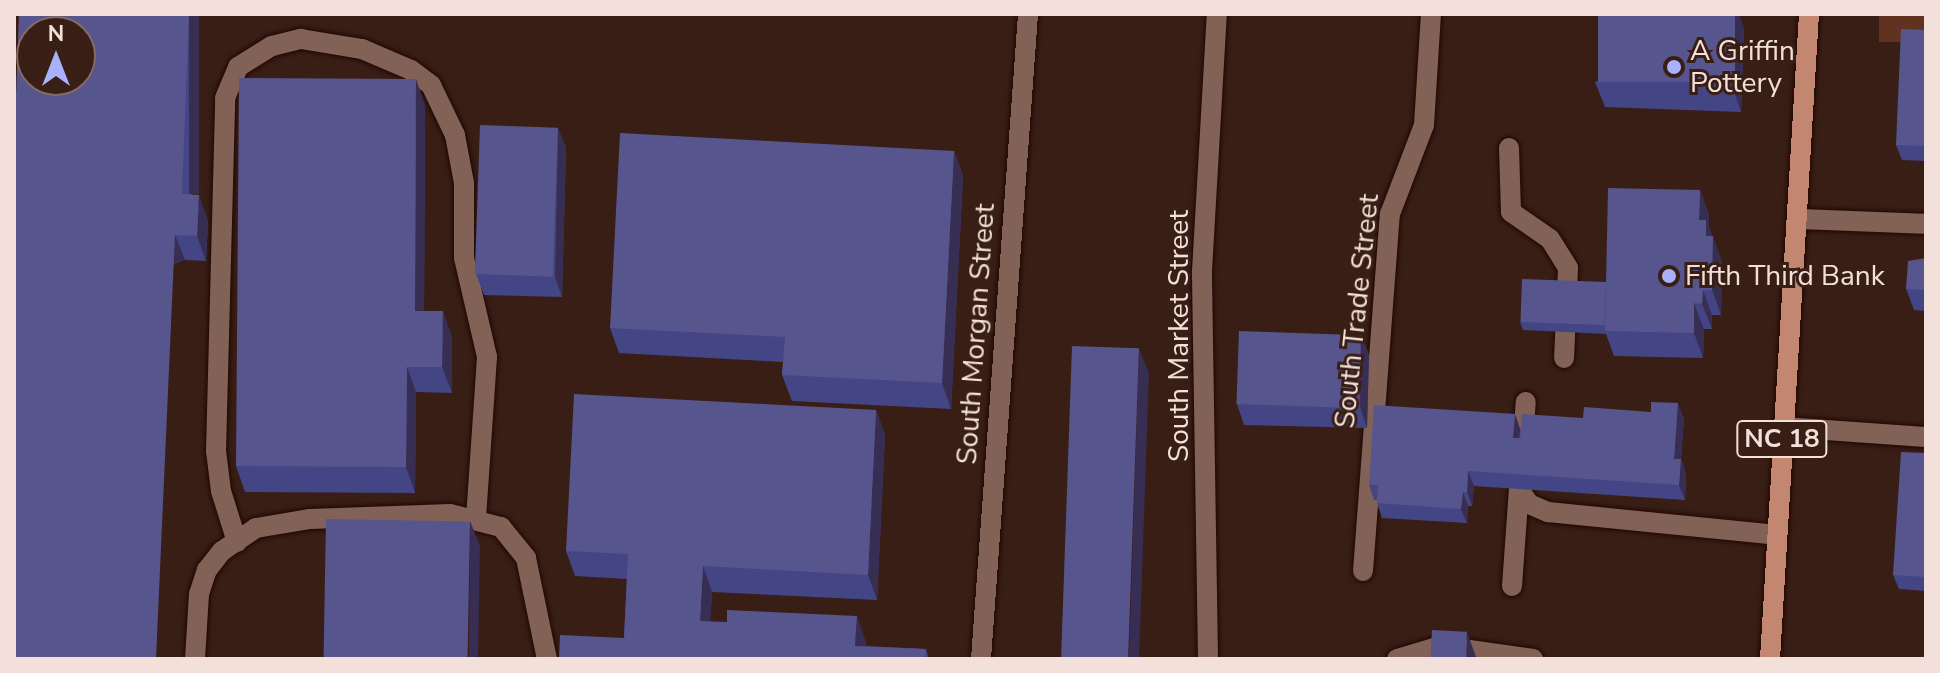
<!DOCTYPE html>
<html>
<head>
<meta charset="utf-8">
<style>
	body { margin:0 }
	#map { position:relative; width:1940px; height:673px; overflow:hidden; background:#391e15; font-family:"Nunito Sans",sans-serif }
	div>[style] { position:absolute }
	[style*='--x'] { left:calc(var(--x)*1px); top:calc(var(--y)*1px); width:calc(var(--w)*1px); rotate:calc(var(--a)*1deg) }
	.green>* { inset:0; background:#623221; transform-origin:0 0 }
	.roads { filter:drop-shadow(0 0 2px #1f0702) drop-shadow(0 0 2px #1f0702) }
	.minor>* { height:20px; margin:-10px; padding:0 10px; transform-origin:10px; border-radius:10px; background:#826257 }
	.major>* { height:20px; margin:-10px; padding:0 10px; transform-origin:10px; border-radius:10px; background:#c28671 }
	.wall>* { inset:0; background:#444584 }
	.shaded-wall>* { inset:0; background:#382e54; transform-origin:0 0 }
	.building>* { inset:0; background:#57558e; transform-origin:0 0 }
	.dots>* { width:22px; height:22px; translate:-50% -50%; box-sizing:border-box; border:4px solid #391e15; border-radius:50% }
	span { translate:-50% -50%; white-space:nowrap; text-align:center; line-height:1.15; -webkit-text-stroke:6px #391e15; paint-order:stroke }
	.shield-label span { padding:2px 6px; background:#391e15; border:2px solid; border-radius:6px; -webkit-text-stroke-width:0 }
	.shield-label { font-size:26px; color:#f3e0da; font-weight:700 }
	.poi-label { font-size:28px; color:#f3e0da }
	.left { translate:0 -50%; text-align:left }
	.street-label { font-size:28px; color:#f3e0da }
	.frame { position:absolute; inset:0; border:16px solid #f3e0da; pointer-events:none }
	.north { position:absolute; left:16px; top:16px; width:80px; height:80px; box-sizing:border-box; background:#391e15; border:2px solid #836c64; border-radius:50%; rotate:0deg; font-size:22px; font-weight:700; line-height:32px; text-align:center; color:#f3e0da }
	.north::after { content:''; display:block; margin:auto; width:28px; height:36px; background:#a7b1fc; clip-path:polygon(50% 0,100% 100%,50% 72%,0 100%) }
</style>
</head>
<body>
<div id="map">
	<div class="green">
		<i style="left:1879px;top:14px;width:47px;height:28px"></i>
	</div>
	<div class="roads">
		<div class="minor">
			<i style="--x:1509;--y:148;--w:64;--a:88.2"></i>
			<i style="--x:1511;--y:212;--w:47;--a:34.7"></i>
			<i style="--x:1550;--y:239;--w:34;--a:58"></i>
			<i style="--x:1568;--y:268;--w:90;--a:92.5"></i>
			<i style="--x:1797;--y:219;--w:129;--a:2.2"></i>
			<i style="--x:1783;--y:427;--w:143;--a:4"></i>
			<i style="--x:1523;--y:441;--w:39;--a:-86"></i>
			<i style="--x:1519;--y:489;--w:18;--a:56"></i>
			<i style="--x:1529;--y:504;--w:21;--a:23"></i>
			<i style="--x:1548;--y:512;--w:230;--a:5.7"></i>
			<i style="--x:237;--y:542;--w:53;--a:-107.4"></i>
			<i style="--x:221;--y:491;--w:40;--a:-97.1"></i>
			<i style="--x:216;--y:451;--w:353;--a:-88.5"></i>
			<i style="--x:225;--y:98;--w:34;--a:-67"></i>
			<i style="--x:238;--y:67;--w:40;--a:-32"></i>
			<i style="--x:272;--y:46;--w:30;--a:-14"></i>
			<i style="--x:301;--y:39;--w:62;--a:9.3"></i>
			<i style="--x:362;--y:49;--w:53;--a:23.2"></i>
			<i style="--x:411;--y:70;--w:25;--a:37"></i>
			<i style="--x:431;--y:85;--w:55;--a:64.4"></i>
			<i style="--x:455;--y:135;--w:49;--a:79.4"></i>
			<i style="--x:464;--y:183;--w:75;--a:90"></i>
			<i style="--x:464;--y:258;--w:102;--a:76.9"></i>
			<i style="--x:487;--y:357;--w:161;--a:93.9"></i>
			<i style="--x:1363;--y:571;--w:358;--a:-85.7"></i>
			<i style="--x:1390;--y:214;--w:95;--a:-69.1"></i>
			<i style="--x:1424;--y:125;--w:111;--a:-86.4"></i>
			<i style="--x:1512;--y:586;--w:97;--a:-85.9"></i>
			<i style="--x:195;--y:659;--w:65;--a:-86.5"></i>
			<i style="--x:199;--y:594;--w:25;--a:-72"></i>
			<i style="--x:207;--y:570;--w:24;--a:-52"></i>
			<i style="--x:222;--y:551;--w:41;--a:-34.1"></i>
			<i style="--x:256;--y:528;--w:55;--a:-9.5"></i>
			<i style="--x:310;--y:519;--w:140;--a:-2"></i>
			<i style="--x:450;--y:514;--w:53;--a:14.3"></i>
			<i style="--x:501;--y:527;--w:40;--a:51"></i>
			<i style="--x:526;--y:558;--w:103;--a:78.3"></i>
			<i style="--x:981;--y:659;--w:647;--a:-85.83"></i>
			<i style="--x:1208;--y:659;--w:388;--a:-90.9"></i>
			<i style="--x:1202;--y:271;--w:257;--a:-86.7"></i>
			<i style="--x:1397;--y:659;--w:46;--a:-16.5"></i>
			<i style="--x:1441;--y:646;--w:93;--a:8"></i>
		</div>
		<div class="major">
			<i style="--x:1770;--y:659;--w:646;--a:-86.54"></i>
		</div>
	</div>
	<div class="wall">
		<i style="clip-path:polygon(19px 14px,199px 14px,192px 195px,208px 221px,206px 261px,185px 260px)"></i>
		<i style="clip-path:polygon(1744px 28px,1741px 112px,1605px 107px,1595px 82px)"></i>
		<i style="clip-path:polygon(1926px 30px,1926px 161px,1902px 160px,1896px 145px)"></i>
		<i style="clip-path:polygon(425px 105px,424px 311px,452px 337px,452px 393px,416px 392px,415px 493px,245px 492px,236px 466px)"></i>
		<i style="clip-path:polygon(558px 128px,566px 148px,562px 297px,484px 295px,476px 274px)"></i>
		<i style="clip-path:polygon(954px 151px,963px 176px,951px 409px,792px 401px,782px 375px,783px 362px,619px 353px,610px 328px)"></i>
		<i style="clip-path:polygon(1700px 190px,1709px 215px,1709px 227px,1722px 262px,1721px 315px,1712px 315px,1712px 329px,1704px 329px,1703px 358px,1614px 356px,1606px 334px,1523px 330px,1520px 322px,1606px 282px)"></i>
		<i style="clip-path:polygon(1926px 258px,1926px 311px,1914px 310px,1906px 289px)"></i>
		<i style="clip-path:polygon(1361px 335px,1369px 355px,1367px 428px,1244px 425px,1237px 404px)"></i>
		<i style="clip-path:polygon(876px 410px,885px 435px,877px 600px,712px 592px,710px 622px,866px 642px,866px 646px,926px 649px,929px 659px,559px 659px,624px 638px,627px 579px,575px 576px,566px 551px)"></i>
		<i style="clip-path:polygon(1515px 414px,1520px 429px,1583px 418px,1684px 418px,1681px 459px,1686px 474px,1685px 500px,1474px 486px,1472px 506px,1468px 506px,1467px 523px,1382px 518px,1377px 503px,1377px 500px,1374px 500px,1369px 485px)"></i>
		<i style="clip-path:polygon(1926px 453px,1926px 591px,1899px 589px,1893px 575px)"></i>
	</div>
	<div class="shaded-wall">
		<i style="left:189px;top:14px;width:10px;height:180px"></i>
		<i style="clip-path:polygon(1735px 14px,1739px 14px,1744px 28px,1741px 112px,1732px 86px)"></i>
		<i style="clip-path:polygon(416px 79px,425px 105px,424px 336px,415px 311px)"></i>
		<i style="clip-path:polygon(558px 128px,566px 148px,562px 297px,555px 277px)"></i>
		<i style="clip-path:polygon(954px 151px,963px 176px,951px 409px,942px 383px)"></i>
		<i style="clip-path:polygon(1700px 190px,1709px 215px,1709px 227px,1722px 262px,1721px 315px,1712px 290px,1699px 220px)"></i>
		<i style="clip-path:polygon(199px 195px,208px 221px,206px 261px,197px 236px)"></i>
		<i style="left:175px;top:235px;width:27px;height:424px;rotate:68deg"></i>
		<i style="clip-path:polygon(1703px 290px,1712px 315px,1712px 329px,1702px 304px)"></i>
		<i style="clip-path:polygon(1694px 303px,1704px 329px,1703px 358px,1694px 333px)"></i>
		<i style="clip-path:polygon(443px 311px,452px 337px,452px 393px,442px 367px)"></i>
		<i style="clip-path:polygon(1361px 335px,1369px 355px,1367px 428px,1360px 407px)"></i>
		<i style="clip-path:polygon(1139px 348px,1149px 373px,1139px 659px,1129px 659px)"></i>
		<i style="clip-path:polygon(407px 367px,416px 392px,415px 493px,406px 467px)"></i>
		<i style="clip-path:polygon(1678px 403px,1684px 418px,1680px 473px,1674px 459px)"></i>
		<i style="clip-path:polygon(876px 410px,885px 435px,877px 600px,868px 575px)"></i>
		<i style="clip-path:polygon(1515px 414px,1520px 429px,1518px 453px,1513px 438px)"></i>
		<i style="clip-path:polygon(1681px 459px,1686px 474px,1685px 500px,1679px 485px)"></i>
		<i style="clip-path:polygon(1468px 471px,1474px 486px,1472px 506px,1467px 492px)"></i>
		<i style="clip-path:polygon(1463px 492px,1468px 506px,1467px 523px,1461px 509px)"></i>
		<i style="clip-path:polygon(470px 521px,480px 546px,478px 659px,469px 659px)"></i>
		<i style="clip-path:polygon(703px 566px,712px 592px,709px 646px,700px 621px)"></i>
		<i style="clip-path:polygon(857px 616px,866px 642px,865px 659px,855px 646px)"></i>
		<i style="clip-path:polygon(1467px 632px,1476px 657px,1476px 659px,1466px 659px)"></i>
	</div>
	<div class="building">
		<i style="clip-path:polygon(evenodd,19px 14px,189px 14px,182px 194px,199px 195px,197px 236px,175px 235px,156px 659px,14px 659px,14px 151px,19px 14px,32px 32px,80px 32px,80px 80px,32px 80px,32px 32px)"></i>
		<i style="left:1598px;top:14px;width:137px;height:68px"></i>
		<i style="clip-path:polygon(1901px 29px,1926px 30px,1926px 146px,1896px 145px)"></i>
		<i style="clip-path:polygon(239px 78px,416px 79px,415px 311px,443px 311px,442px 367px,407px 367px,406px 467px,236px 466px)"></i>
		<i style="left:480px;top:125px;width:78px;height:149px;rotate:2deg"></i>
		<i style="clip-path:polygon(620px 133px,954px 151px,942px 383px,782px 375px,785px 337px,610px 328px)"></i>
		<i style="clip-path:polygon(1608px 188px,1700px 190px,1699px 220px,1706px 220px,1706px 236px,1713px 236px,1712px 290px,1703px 290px,1702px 304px,1694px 303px,1694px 333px,1605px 331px)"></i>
		<i style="clip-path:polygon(1926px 258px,1926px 290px,1906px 289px,1908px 261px)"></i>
		<i style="left:1522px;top:279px;width:84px;height:43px;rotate:2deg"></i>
		<i style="left:1239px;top:331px;width:122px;height:73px;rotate:2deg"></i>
		<i style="left:1072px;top:346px;width:67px;height:313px;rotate:2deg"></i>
		<i style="clip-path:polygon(574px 394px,876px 410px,868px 575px,703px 566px,700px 621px,727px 622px,727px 610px,857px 616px,855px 646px,926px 649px,925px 659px,559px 659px,560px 635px,624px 638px,628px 554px,566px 551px)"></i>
		<i style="clip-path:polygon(1651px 402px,1678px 403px,1674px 459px,1681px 459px,1679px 485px,1468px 471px,1467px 492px,1463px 492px,1461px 509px,1377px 503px,1378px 485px,1369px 485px,1374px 405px,1515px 414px,1513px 438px,1520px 438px,1522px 414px,1583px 418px,1584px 407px,1651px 412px)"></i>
		<i style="clip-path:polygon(1901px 452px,1926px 453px,1926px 577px,1893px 575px)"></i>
		<i style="left:326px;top:519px;width:144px;height:140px;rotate:1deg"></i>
		<i style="left:1432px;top:630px;width:35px;height:29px;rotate:3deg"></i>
	</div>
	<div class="dots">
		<i style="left:1674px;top:67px;background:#a7b1fc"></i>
		<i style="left:1669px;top:276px;background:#a7b1fc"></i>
	</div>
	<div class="shield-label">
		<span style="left:1782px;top:439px">NC 18</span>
	</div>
	<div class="poi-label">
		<span class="left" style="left:1690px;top:67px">A Griffin<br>Pottery</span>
		<span class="left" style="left:1685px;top:276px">Fifth Third Bank</span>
	</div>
	<div class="street-label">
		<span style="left:1357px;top:311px;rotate:-84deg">South Trade Street</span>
		<span style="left:976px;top:334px;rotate:-86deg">South Morgan Street</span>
		<span style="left:1179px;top:336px;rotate:-90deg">South Market Street</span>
	</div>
	<div class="frame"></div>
	<div class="north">N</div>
</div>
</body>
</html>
